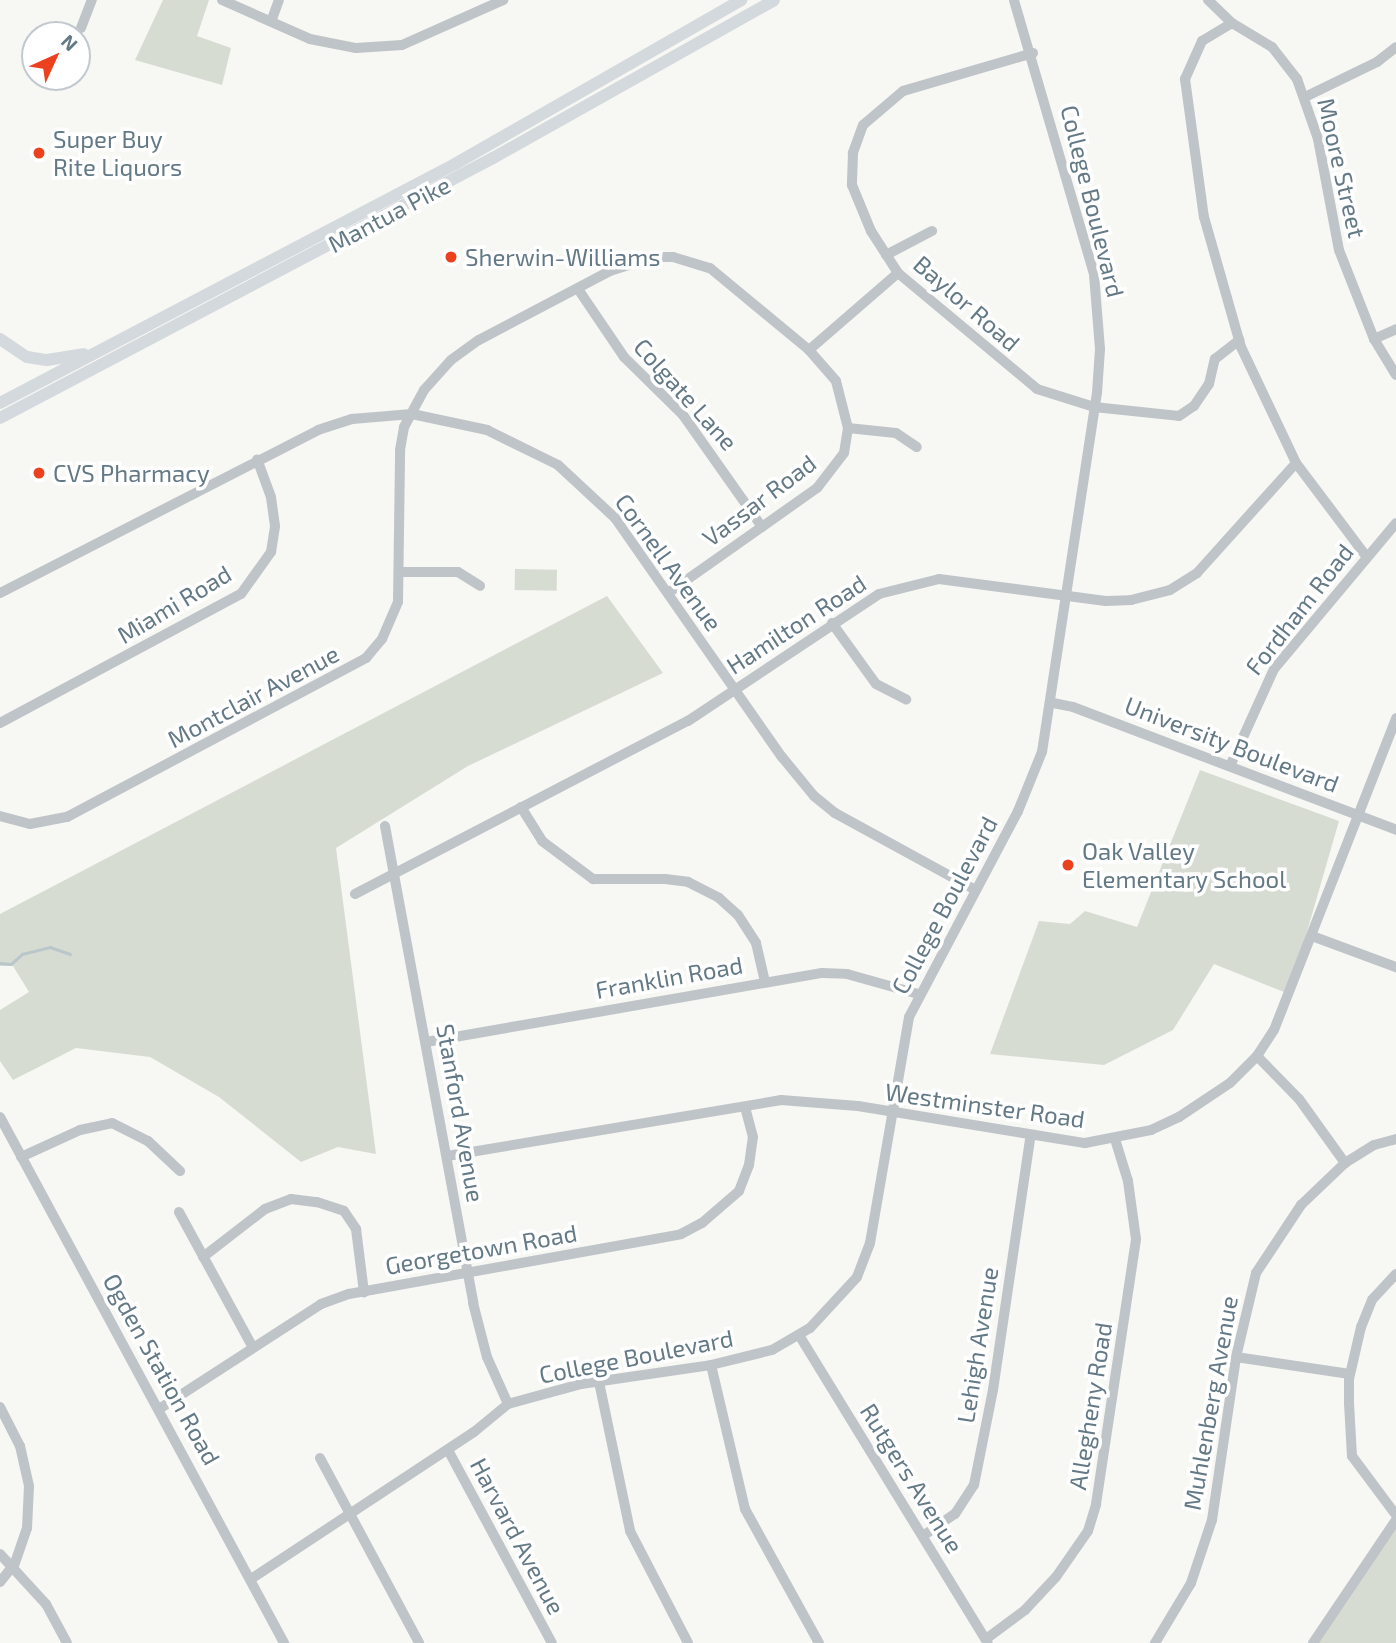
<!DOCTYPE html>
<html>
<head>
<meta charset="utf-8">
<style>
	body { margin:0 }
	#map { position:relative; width:1396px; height:1643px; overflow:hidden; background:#f7f7f3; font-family:"Exo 2",sans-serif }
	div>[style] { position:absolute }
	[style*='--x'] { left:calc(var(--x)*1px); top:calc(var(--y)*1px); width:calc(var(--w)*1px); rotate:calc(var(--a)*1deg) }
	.green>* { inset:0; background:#d7dcd2; transform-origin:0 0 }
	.stream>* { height:2.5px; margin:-1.25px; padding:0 1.25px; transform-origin:1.25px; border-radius:1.25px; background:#b9c7cb }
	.minor>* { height:10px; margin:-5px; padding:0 5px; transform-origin:5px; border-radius:5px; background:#bfc4c8 }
	.major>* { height:12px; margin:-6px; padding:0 6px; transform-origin:6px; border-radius:6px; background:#d4d9dd }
	.dots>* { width:19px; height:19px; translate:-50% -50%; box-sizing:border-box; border:4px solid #fff; border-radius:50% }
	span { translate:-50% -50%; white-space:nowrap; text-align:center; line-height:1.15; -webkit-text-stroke:7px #fff; paint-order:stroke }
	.poi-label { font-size:24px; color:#647986 }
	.left { translate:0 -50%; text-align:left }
	.street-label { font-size:24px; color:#647986 }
	.north { position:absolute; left:21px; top:21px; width:70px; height:70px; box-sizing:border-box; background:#fff; border:2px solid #c1c9cf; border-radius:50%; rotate:45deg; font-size:19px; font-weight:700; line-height:28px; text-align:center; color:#647986 }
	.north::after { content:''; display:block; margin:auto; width:24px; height:32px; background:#ec411f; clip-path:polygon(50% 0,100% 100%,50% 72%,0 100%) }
</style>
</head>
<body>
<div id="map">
	<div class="green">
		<i style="clip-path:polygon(163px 0,209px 0,197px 36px,231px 48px,222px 85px,135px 60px)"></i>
		<i style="left:515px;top:569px;width:42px;height:21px;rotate:1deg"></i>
		<i style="clip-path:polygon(607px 596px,663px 673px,468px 766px,336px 848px,376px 1154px,338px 1147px,301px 1162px,219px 1097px,150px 1057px,76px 1048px,13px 1080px,0 1061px,0 1010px,29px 992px,13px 966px,0 966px,0 914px)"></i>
		<i style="clip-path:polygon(1200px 770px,1339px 821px,1289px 994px,1214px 964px,1173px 1030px,1104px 1065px,990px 1054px,1039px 921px,1070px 924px,1085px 911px,1137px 927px)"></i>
		<i style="clip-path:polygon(1396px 1517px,1396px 1643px,1312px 1643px)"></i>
	</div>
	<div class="stream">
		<i style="--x:0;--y:963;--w:11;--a:5"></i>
		<i style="--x:11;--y:964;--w:15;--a:-42"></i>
		<i style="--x:22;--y:954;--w:29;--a:-14"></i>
		<i style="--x:50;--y:947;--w:21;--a:19"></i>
	</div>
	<div class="minor">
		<i style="--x:222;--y:0;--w:96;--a:23.9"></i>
		<i style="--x:310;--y:39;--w:47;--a:11.1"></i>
		<i style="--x:356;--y:48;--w:46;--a:-3.7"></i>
		<i style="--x:402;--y:45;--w:111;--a:-24"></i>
		<i style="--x:1208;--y:0;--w:33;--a:44"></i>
		<i style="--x:1232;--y:23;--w:47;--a:31"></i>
		<i style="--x:1272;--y:47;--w:41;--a:52"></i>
		<i style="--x:1297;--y:79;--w:64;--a:70.7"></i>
		<i style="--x:1318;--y:139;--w:113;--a:79.3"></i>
		<i style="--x:1339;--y:250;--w:96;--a:68.5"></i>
		<i style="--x:1374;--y:339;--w:42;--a:58.6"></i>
		<i style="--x:272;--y:19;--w:20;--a:-70"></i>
		<i style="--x:1232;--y:23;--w:35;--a:149"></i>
		<i style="--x:1202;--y:41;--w:42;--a:114.1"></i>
		<i style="--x:1185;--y:79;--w:139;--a:82.2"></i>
		<i style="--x:1204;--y:217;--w:135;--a:74.1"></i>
		<i style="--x:1241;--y:347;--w:128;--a:64.6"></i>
		<i style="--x:1296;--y:463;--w:116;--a:53"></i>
		<i style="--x:81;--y:28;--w:30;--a:-69"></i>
		<i style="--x:1033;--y:53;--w:135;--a:163.7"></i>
		<i style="--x:903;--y:91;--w:52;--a:139.6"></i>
		<i style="--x:863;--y:125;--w:30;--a:110"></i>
		<i style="--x:853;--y:153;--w:32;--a:92"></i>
		<i style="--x:852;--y:185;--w:50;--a:67.6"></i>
		<i style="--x:871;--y:231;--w:50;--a:57.3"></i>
		<i style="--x:898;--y:273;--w:181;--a:39.8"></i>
		<i style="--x:1037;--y:389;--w:60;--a:17.5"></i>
		<i style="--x:1094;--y:407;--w:85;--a:6"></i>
		<i style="--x:1179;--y:416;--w:18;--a:-34"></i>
		<i style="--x:1194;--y:406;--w:27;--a:-56"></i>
		<i style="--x:1209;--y:384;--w:26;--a:-77"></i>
		<i style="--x:1215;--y:359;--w:31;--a:-38"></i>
		<i style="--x:1305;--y:97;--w:80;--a:-25.9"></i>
		<i style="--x:1377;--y:62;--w:24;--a:-38"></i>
		<i style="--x:886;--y:255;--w:52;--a:-27.6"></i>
		<i style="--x:578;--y:289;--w:82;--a:55.9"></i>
		<i style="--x:624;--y:357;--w:83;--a:44.5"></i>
		<i style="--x:683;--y:415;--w:137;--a:54.8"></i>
		<i style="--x:1374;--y:339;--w:24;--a:-24"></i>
		<i style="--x:809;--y:350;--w:118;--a:-40.9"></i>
		<i style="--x:848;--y:428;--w:48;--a:5.9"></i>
		<i style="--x:896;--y:433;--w:25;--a:34"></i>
		<i style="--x:400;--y:572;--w:58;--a:0"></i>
		<i style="--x:458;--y:572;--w:26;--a:32"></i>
		<i style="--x:0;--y:593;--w:357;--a:-27.1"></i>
		<i style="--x:318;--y:430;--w:36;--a:-18"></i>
		<i style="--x:352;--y:419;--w:60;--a:-4.8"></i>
		<i style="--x:412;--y:414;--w:77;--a:12"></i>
		<i style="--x:487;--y:430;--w:79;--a:26.2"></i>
		<i style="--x:558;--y:465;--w:78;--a:42.9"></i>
		<i style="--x:615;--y:518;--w:292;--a:55.1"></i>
		<i style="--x:782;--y:757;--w:50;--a:50.6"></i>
		<i style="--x:814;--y:796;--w:27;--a:39"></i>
		<i style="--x:835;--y:813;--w:158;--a:28.7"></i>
		<i style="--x:832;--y:623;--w:75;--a:54.2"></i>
		<i style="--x:876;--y:684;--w:34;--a:27"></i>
		<i style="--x:1053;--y:703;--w:20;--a:11"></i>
		<i style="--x:1073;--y:707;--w:346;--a:20.8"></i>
		<i style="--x:0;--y:723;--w:273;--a:-28.2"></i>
		<i style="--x:241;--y:594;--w:52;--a:-54.5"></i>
		<i style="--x:271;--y:552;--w:26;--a:-81"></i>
		<i style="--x:275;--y:526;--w:29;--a:-98"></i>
		<i style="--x:271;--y:497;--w:40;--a:-110.2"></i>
		<i style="--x:1230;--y:766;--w:107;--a:-65.6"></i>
		<i style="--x:1274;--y:669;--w:190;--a:-50.1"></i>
		<i style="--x:521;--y:807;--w:40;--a:58"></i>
		<i style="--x:542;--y:841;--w:64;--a:36.7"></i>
		<i style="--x:593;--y:879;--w:72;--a:0"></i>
		<i style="--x:665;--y:879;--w:23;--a:7"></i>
		<i style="--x:688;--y:882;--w:35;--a:27"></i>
		<i style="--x:719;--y:898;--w:25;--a:42"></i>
		<i style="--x:738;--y:915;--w:33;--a:57"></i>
		<i style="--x:756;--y:943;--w:40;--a:77"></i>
		<i style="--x:0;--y:816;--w:31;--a:15"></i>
		<i style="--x:30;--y:824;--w:38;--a:-11"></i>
		<i style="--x:67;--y:817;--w:339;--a:-28"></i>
		<i style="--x:366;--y:658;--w:25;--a:-50"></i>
		<i style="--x:382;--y:639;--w:40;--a:-66.6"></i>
		<i style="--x:398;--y:602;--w:152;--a:-89.2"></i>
		<i style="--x:400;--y:450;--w:23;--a:-80"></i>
		<i style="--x:404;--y:427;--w:42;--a:-61.6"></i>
		<i style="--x:424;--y:390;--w:40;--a:-48"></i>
		<i style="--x:451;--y:360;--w:34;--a:-36"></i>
		<i style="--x:479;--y:340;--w:148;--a:-27.8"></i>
		<i style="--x:610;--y:271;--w:46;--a:-17.7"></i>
		<i style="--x:654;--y:257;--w:19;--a:0"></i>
		<i style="--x:673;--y:257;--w:39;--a:17"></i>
		<i style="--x:710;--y:268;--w:129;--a:39.6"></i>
		<i style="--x:809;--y:350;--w:41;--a:48.9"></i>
		<i style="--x:836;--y:381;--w:49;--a:75.7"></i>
		<i style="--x:848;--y:428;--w:25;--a:99"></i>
		<i style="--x:844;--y:453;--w:44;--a:127.6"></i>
		<i style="--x:817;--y:488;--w:182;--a:144.8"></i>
		<i style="--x:385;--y:826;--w:485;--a:79.5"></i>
		<i style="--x:473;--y:1303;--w:56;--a:75.5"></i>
		<i style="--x:487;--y:1357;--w:51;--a:65.9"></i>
		<i style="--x:355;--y:894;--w:375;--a:-27.5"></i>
		<i style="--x:688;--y:721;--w:229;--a:-33.6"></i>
		<i style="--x:879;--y:594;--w:62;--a:-14"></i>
		<i style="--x:939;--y:579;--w:168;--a:7.5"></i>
		<i style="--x:1106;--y:601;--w:25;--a:-2"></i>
		<i style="--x:1131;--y:600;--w:40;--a:-14.4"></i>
		<i style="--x:1170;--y:590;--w:32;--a:-32"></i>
		<i style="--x:1197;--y:573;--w:148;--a:-48"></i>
		<i style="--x:1312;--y:936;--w:90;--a:20.3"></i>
		<i style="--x:426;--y:1042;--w:402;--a:-9.9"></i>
		<i style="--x:822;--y:973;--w:25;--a:2"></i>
		<i style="--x:847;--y:974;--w:74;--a:15.7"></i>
		<i style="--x:1257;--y:1056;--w:60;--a:45.7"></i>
		<i style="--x:1299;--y:1099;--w:79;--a:54.3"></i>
		<i style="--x:0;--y:1117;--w:598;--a:61.63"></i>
		<i style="--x:447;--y:1156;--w:339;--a:-9.5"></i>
		<i style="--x:781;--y:1100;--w:77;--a:4.5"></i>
		<i style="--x:858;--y:1106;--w:230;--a:9.3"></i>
		<i style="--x:1085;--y:1143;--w:67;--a:-11.1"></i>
		<i style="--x:1151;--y:1130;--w:31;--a:-25"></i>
		<i style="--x:1179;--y:1117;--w:61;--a:-33.7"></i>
		<i style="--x:1230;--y:1083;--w:38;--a:-45"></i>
		<i style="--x:1257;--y:1056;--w:31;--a:-57"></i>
		<i style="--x:1274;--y:1030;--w:335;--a:-68.6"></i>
		<i style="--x:21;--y:1157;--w:65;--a:-24.6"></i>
		<i style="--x:80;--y:1130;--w:33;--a:-12"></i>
		<i style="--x:112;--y:1123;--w:40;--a:26.6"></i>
		<i style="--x:148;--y:1141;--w:44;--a:43.2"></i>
		<i style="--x:179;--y:1212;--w:153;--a:61.4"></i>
		<i style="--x:203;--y:1257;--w:78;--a:-37.7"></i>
		<i style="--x:265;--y:1209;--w:28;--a:-21"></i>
		<i style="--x:291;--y:1199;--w:26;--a:7"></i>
		<i style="--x:317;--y:1202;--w:28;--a:18"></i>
		<i style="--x:344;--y:1211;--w:22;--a:56"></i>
		<i style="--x:356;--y:1229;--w:64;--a:82.8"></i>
		<i style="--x:1396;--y:1274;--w:35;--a:133"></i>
		<i style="--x:1372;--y:1300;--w:29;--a:112"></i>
		<i style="--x:1361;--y:1327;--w:53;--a:103"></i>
		<i style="--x:1349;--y:1379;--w:24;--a:90"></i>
		<i style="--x:1349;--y:1403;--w:53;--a:86.8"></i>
		<i style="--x:1352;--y:1456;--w:74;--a:53.3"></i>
		<i style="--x:799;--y:1335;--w:361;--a:58.5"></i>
		<i style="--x:1236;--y:1357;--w:115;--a:8.5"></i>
		<i style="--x:711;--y:1365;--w:148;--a:76.7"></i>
		<i style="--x:745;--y:1509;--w:153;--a:61.1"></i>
		<i style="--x:599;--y:1382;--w:152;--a:78.2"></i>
		<i style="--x:630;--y:1531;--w:126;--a:62.6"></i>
		<i style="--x:0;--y:1407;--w:44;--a:62.9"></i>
		<i style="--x:20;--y:1446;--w:41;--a:77.3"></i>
		<i style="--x:29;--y:1486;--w:42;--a:92.7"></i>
		<i style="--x:27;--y:1528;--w:39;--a:109"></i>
		<i style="--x:159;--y:1409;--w:193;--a:-32.9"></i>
		<i style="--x:321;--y:1304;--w:30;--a:-20"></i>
		<i style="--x:349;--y:1294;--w:337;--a:-10.2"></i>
		<i style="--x:681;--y:1234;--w:24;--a:-28"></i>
		<i style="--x:702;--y:1223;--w:49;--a:-40.9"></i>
		<i style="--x:739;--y:1191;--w:28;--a:-69"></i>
		<i style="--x:749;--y:1165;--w:28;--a:-82"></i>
		<i style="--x:753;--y:1137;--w:31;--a:-105"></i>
		<i style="--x:448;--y:1450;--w:219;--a:61.7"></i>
		<i style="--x:320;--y:1458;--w:210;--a:61.8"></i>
		<i style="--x:923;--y:1536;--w:39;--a:-35"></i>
		<i style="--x:955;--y:1514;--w:35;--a:-57"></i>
		<i style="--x:974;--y:1485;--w:97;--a:-78.7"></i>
		<i style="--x:993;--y:1390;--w:255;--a:-81.6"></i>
		<i style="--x:0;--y:1554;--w:68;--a:47.4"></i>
		<i style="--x:46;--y:1604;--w:44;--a:61.7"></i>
		<i style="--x:251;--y:1579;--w:267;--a:-33.4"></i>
		<i style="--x:474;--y:1432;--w:44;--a:-39.5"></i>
		<i style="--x:508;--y:1404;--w:76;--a:-15.3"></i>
		<i style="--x:581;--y:1384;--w:131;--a:-8.3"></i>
		<i style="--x:711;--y:1365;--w:63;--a:-13.8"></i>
		<i style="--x:772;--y:1350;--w:44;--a:-30.1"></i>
		<i style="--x:810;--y:1328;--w:69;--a:-47.3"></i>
		<i style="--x:857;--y:1277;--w:36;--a:-69"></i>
		<i style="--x:870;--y:1243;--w:229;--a:-80.2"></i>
		<i style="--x:909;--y:1017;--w:233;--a:-62.1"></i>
		<i style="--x:1018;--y:811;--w:64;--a:-67.9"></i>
		<i style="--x:1042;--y:752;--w:363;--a:-81.3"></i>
		<i style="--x:1097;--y:393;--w:44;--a:-86.1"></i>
		<i style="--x:1100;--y:349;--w:75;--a:-94.6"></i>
		<i style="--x:1094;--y:274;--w:285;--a:-106.3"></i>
		<i style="--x:0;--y:1582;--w:22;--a:-51"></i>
		<i style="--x:986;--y:1639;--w:49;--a:-36.6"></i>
		<i style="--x:1025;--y:1610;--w:45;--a:-46.8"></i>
		<i style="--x:1056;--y:1577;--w:56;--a:-55.2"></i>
		<i style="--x:1088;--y:1531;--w:28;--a:-73"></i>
		<i style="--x:1096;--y:1504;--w:268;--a:-81.4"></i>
		<i style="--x:1136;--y:1239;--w:59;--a:-97.9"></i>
		<i style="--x:1128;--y:1181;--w:44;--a:-107.2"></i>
		<i style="--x:1155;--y:1643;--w:70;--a:-59"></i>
		<i style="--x:1191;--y:1583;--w:66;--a:-71.6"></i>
		<i style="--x:1212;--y:1520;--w:165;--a:-81.6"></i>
		<i style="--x:1236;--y:1357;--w:86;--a:-76.6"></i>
		<i style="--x:1256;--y:1273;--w:82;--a:-56.5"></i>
		<i style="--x:1301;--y:1205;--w:61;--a:-43.7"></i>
		<i style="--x:1345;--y:1163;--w:34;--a:-32"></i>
		<i style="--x:1374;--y:1145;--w:23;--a:-15"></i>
		<i style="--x:1313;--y:1643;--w:148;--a:-56"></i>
	</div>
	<div class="major">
		<i style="--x:0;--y:339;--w:32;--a:34"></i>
		<i style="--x:27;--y:357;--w:20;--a:9"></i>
		<i style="--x:47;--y:360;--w:37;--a:-9"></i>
		<i style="--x:0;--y:403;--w:514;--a:-27.71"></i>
		<i style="--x:455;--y:164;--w:330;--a:-29.8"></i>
		<i style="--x:0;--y:418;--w:557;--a:-27.81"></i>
		<i style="--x:493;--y:158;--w:322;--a:-29.3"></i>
	</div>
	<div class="dots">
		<i style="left:39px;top:153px;background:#ec411f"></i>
		<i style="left:451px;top:257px;background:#ec411f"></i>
		<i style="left:39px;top:473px;background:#ec411f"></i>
		<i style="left:1068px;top:865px;background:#ec411f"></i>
	</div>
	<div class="poi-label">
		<span class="left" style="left:53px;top:153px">Super Buy<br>Rite Liquors</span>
		<span class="left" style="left:465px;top:257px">Sherwin-Williams</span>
		<span class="left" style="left:53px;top:473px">CVS Pharmacy</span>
		<span class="left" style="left:1082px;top:865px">Oak Valley<br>Elementary School</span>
	</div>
	<div class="street-label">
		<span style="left:1342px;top:168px;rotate:77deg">Moore Street</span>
		<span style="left:1093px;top:201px;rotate:76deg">College Boulevard</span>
		<span style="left:389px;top:214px;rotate:-28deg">Mantua Pike</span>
		<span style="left:967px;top:303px;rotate:41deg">Baylor Road</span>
		<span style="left:686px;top:394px;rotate:48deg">Colgate Lane</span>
		<span style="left:759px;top:500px;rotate:-37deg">Vassar Road</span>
		<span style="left:669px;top:562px;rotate:54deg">Cornell Avenue</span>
		<span style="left:174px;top:604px;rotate:-31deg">Miami Road</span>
		<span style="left:1299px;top:609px;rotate:-52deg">Fordham Road</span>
		<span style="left:796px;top:624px;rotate:-33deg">Hamilton Road</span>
		<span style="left:253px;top:696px;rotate:-28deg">Montclair Avenue</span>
		<span style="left:1232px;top:744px;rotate:21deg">University Boulevard</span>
		<span style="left:944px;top:905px;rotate:-62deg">College Boulevard</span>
		<span style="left:669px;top:977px;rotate:-10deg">Franklin Road</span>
		<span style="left:985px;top:1105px;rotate:8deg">Westminster Road</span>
		<span style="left:461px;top:1113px;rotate:80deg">Stanford Avenue</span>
		<span style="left:481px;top:1249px;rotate:-10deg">Georgetown Road</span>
		<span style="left:977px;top:1345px;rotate:-81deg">Lehigh Avenue</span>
		<span style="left:636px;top:1356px;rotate:-11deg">College Boulevard</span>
		<span style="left:162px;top:1369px;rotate:61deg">Ogden Station Road</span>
		<span style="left:1210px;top:1403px;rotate:-80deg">Muhlenberg Avenue</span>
		<span style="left:1090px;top:1406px;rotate:-81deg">Allegheny Road</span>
		<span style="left:912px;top:1478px;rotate:58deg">Rutgers Avenue</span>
		<span style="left:518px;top:1536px;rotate:62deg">Harvard Avenue</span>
	</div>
	<div class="north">N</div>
</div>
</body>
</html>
